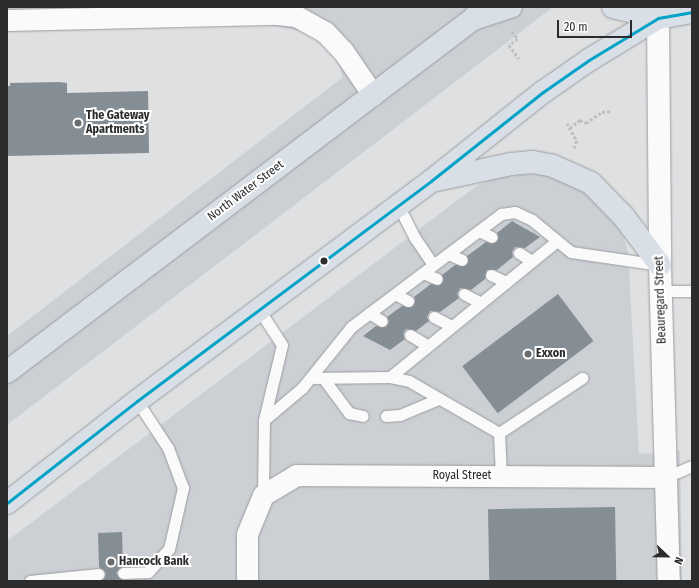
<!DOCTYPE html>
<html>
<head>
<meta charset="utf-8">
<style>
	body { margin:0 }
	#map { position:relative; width:699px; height:588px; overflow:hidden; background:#dfe0e2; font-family:"Fira Sans Condensed",sans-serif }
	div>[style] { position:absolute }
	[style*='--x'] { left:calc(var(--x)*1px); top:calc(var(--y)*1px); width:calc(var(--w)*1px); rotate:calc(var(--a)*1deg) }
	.built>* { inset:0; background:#ccd0d5 }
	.building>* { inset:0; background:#868e95; transform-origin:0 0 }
	.path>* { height:2.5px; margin-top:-1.25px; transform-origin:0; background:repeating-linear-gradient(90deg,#c0c0c1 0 3px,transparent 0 5px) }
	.roads { filter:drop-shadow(0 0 1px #9c9d9f) drop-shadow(0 0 1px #9c9d9f) }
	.service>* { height:11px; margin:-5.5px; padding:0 5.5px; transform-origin:5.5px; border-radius:5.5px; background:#fafafb }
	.minor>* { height:21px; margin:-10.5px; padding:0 10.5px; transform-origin:10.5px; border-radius:10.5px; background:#fafafb }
	.tertiary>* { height:22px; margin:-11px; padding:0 11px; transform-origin:11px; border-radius:11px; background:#fafafb }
	.trunk>* { height:22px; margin:-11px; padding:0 11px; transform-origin:11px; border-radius:11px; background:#d8dfe7 }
	.bus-1>* { height:3px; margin:-1.5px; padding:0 1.5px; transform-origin:1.5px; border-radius:1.5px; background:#02a3c6 }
	.dots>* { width:11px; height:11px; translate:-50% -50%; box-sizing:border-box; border:2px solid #fff; border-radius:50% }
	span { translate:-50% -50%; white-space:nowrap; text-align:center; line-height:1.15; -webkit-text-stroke:4px #fff; paint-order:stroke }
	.poi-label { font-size:12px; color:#2b2c2d; font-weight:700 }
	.left { translate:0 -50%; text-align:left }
	.street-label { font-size:12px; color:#2b2c2d }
	.frame { position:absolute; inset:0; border:8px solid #2b2c2d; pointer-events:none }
	.north { position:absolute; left:647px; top:536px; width:40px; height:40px; -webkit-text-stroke:3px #fff; paint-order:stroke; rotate:112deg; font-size:11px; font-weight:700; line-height:16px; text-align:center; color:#2b2c2d }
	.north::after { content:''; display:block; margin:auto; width:14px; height:18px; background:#2b2c2d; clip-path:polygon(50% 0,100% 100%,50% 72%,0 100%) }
	.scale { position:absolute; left:557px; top:20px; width:75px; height:18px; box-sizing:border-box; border:2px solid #2b2c2d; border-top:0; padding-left:5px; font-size:12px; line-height:14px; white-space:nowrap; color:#2b2c2d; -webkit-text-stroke:3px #fff; paint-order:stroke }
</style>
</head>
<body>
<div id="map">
	<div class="built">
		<i style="clip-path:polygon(7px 7px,553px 7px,7px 425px,7px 336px,343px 77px,334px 52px,309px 33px,263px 24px,7px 32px)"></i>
		<i style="clip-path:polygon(545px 174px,597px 197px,620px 226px,628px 251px,639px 454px,680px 451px,682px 581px,7px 581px,7px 541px,475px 187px,498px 176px)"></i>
	</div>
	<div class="building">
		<i style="clip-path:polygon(59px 82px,67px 83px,67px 93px,148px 91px,149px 153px,7px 156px,7px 86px,10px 86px,10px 83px)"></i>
		<i style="clip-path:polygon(512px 221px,540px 237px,525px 248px,515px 247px,512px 252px,513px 257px,497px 270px,487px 270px,485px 279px,471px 290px,460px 288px,457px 294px,459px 298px,440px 312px,430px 311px,427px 317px,429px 321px,416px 331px,406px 329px,403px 334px,405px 339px,390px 350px,363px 336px,376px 326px,386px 327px,389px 322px,387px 317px,402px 306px,412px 307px,415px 301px,414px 297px,431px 284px,441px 284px,442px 275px,455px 265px,466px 265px,467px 256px,486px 242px,496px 242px,497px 233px)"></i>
		<i style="left:558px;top:294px;width:59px;height:120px;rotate:53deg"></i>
		<i style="left:615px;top:507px;width:74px;height:127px;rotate:89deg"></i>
		<i style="clip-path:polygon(122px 532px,123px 566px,116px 573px,124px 581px,100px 581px,106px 574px,99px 567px,98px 533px)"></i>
	</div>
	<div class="path">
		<i style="--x:512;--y:31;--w:10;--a:53"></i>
		<i style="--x:518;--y:39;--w:11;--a:146"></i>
		<i style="--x:509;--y:45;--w:17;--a:54"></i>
		<i style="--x:567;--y:123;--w:21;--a:61"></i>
		<i style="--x:577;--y:141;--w:9;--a:111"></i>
		<i style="--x:570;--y:128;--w:13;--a:-39"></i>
		<i style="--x:580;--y:120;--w:7;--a:27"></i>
		<i style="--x:586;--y:123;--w:19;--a:-35"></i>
		<i style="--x:602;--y:112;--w:10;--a:-6"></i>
	</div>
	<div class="roads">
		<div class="service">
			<i style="--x:398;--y:205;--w:37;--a:63"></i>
			<i style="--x:415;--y:238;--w:32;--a:56"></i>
			<i style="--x:479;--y:231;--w:14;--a:25"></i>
			<i style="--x:519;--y:253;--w:15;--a:32"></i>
			<i style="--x:448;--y:254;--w:15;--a:23"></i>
			<i style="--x:423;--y:273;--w:15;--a:23"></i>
			<i style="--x:491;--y:275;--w:17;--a:25"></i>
			<i style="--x:661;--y:291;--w:31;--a:0"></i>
			<i style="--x:395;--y:294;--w:15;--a:28"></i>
			<i style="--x:464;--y:294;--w:19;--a:28"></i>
			<i style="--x:260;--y:311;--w:40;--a:57.1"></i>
			<i style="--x:282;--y:345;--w:77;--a:103.5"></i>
			<i style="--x:264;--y:420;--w:75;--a:90.8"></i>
			<i style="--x:369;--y:313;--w:15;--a:32"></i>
			<i style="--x:434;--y:317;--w:20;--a:27"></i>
			<i style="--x:410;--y:335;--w:21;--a:31"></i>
			<i style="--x:390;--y:377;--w:215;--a:-39.2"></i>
			<i style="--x:310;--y:378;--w:80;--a:-0.7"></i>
			<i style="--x:390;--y:377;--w:19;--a:12"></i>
			<i style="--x:409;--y:381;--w:104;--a:30"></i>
			<i style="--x:499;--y:433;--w:43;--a:87.3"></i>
			<i style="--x:323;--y:378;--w:44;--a:53.4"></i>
			<i style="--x:349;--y:413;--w:14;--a:12"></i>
			<i style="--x:386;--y:416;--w:14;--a:-4"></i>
			<i style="--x:400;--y:415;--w:41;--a:-22.8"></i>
			<i style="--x:264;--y:420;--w:50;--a:-40.1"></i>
			<i style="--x:302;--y:388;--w:78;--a:-51.2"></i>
			<i style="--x:351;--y:327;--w:188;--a:-37"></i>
			<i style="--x:501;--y:214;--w:14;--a:-8"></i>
			<i style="--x:515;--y:212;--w:19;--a:25"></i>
			<i style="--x:532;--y:220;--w:50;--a:39.4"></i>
			<i style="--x:571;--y:252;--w:90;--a:8.3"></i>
			<i style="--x:499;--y:433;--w:100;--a:-33.5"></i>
			<i style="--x:666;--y:477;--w:28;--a:-23"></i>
			<i style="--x:123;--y:573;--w:25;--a:-2"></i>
			<i style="--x:148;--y:572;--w:31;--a:-48"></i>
			<i style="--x:169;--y:549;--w:63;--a:-77.1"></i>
			<i style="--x:183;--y:488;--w:43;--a:-110.6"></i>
			<i style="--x:168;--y:448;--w:56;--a:-123.4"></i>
			<i style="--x:30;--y:581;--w:69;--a:-5.8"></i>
		</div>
		<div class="minor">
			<i style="--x:7;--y:20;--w:270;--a:-1.3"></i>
			<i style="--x:277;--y:14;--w:19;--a:6"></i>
			<i style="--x:296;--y:16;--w:33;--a:29"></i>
			<i style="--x:325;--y:32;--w:26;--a:47"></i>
			<i style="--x:343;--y:51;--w:53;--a:55.7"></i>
			<i style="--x:247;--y:581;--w:47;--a:-90"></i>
			<i style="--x:247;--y:534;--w:42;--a:-67.7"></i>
			<i style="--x:263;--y:495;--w:39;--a:-31"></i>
			<i style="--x:296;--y:475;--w:370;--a:0.3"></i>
		</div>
		<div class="tertiary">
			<i style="--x:658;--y:18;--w:247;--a:89.5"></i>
			<i style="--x:660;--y:265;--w:316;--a:88.4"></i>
		</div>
		<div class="trunk">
			<i style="--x:613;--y:7;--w:46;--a:13.7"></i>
			<i style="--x:473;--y:19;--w:40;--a:-18"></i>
			<i style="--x:436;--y:180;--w:77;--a:-12"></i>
			<i style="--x:511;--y:164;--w:22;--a:-5"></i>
			<i style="--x:533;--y:162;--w:20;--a:11"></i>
			<i style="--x:553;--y:166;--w:42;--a:24.1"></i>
			<i style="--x:591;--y:183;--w:47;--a:45.9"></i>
			<i style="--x:624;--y:217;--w:60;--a:53.1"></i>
			<i style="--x:7;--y:372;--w:585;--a:-37.14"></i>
			<i style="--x:473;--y:19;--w:16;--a:-50"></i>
			<i style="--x:7;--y:503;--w:165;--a:-38.1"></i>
			<i style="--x:137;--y:401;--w:367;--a:-36.8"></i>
			<i style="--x:431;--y:181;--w:143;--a:-38.5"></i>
			<i style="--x:543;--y:92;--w:56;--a:-34.8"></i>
			<i style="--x:589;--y:60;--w:81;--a:-31.3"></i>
			<i style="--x:658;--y:18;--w:35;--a:-10"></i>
		</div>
	</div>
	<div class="bus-1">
		<i style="--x:7;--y:503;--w:165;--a:-38.1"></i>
		<i style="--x:137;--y:401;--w:367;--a:-36.8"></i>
		<i style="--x:431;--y:181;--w:143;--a:-38.5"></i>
		<i style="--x:543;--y:92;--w:56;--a:-34.8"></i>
		<i style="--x:589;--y:60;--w:81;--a:-31.3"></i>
		<i style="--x:658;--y:18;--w:35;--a:-10"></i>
	</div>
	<div class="dots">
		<i style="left:78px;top:123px;background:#6a6b6c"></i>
		<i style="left:324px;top:261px;background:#2b2c2d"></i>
		<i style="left:528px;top:354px;background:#6a6b6c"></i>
		<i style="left:111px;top:562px;background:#6a6b6c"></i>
	</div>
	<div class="poi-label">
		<span class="left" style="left:86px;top:123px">The Gateway<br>Apartments</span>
		<span class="left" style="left:536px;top:354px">Exxon</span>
		<span class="left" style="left:119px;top:562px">Hancock Bank</span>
	</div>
	<div class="street-label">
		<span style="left:246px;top:191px;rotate:-37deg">North Water Street</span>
		<span style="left:661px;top:300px;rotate:-92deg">Beauregard Street</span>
		<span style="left:462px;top:476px">Royal Street</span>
	</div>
	<div class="frame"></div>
	<div class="north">N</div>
	<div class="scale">20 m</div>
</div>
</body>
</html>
